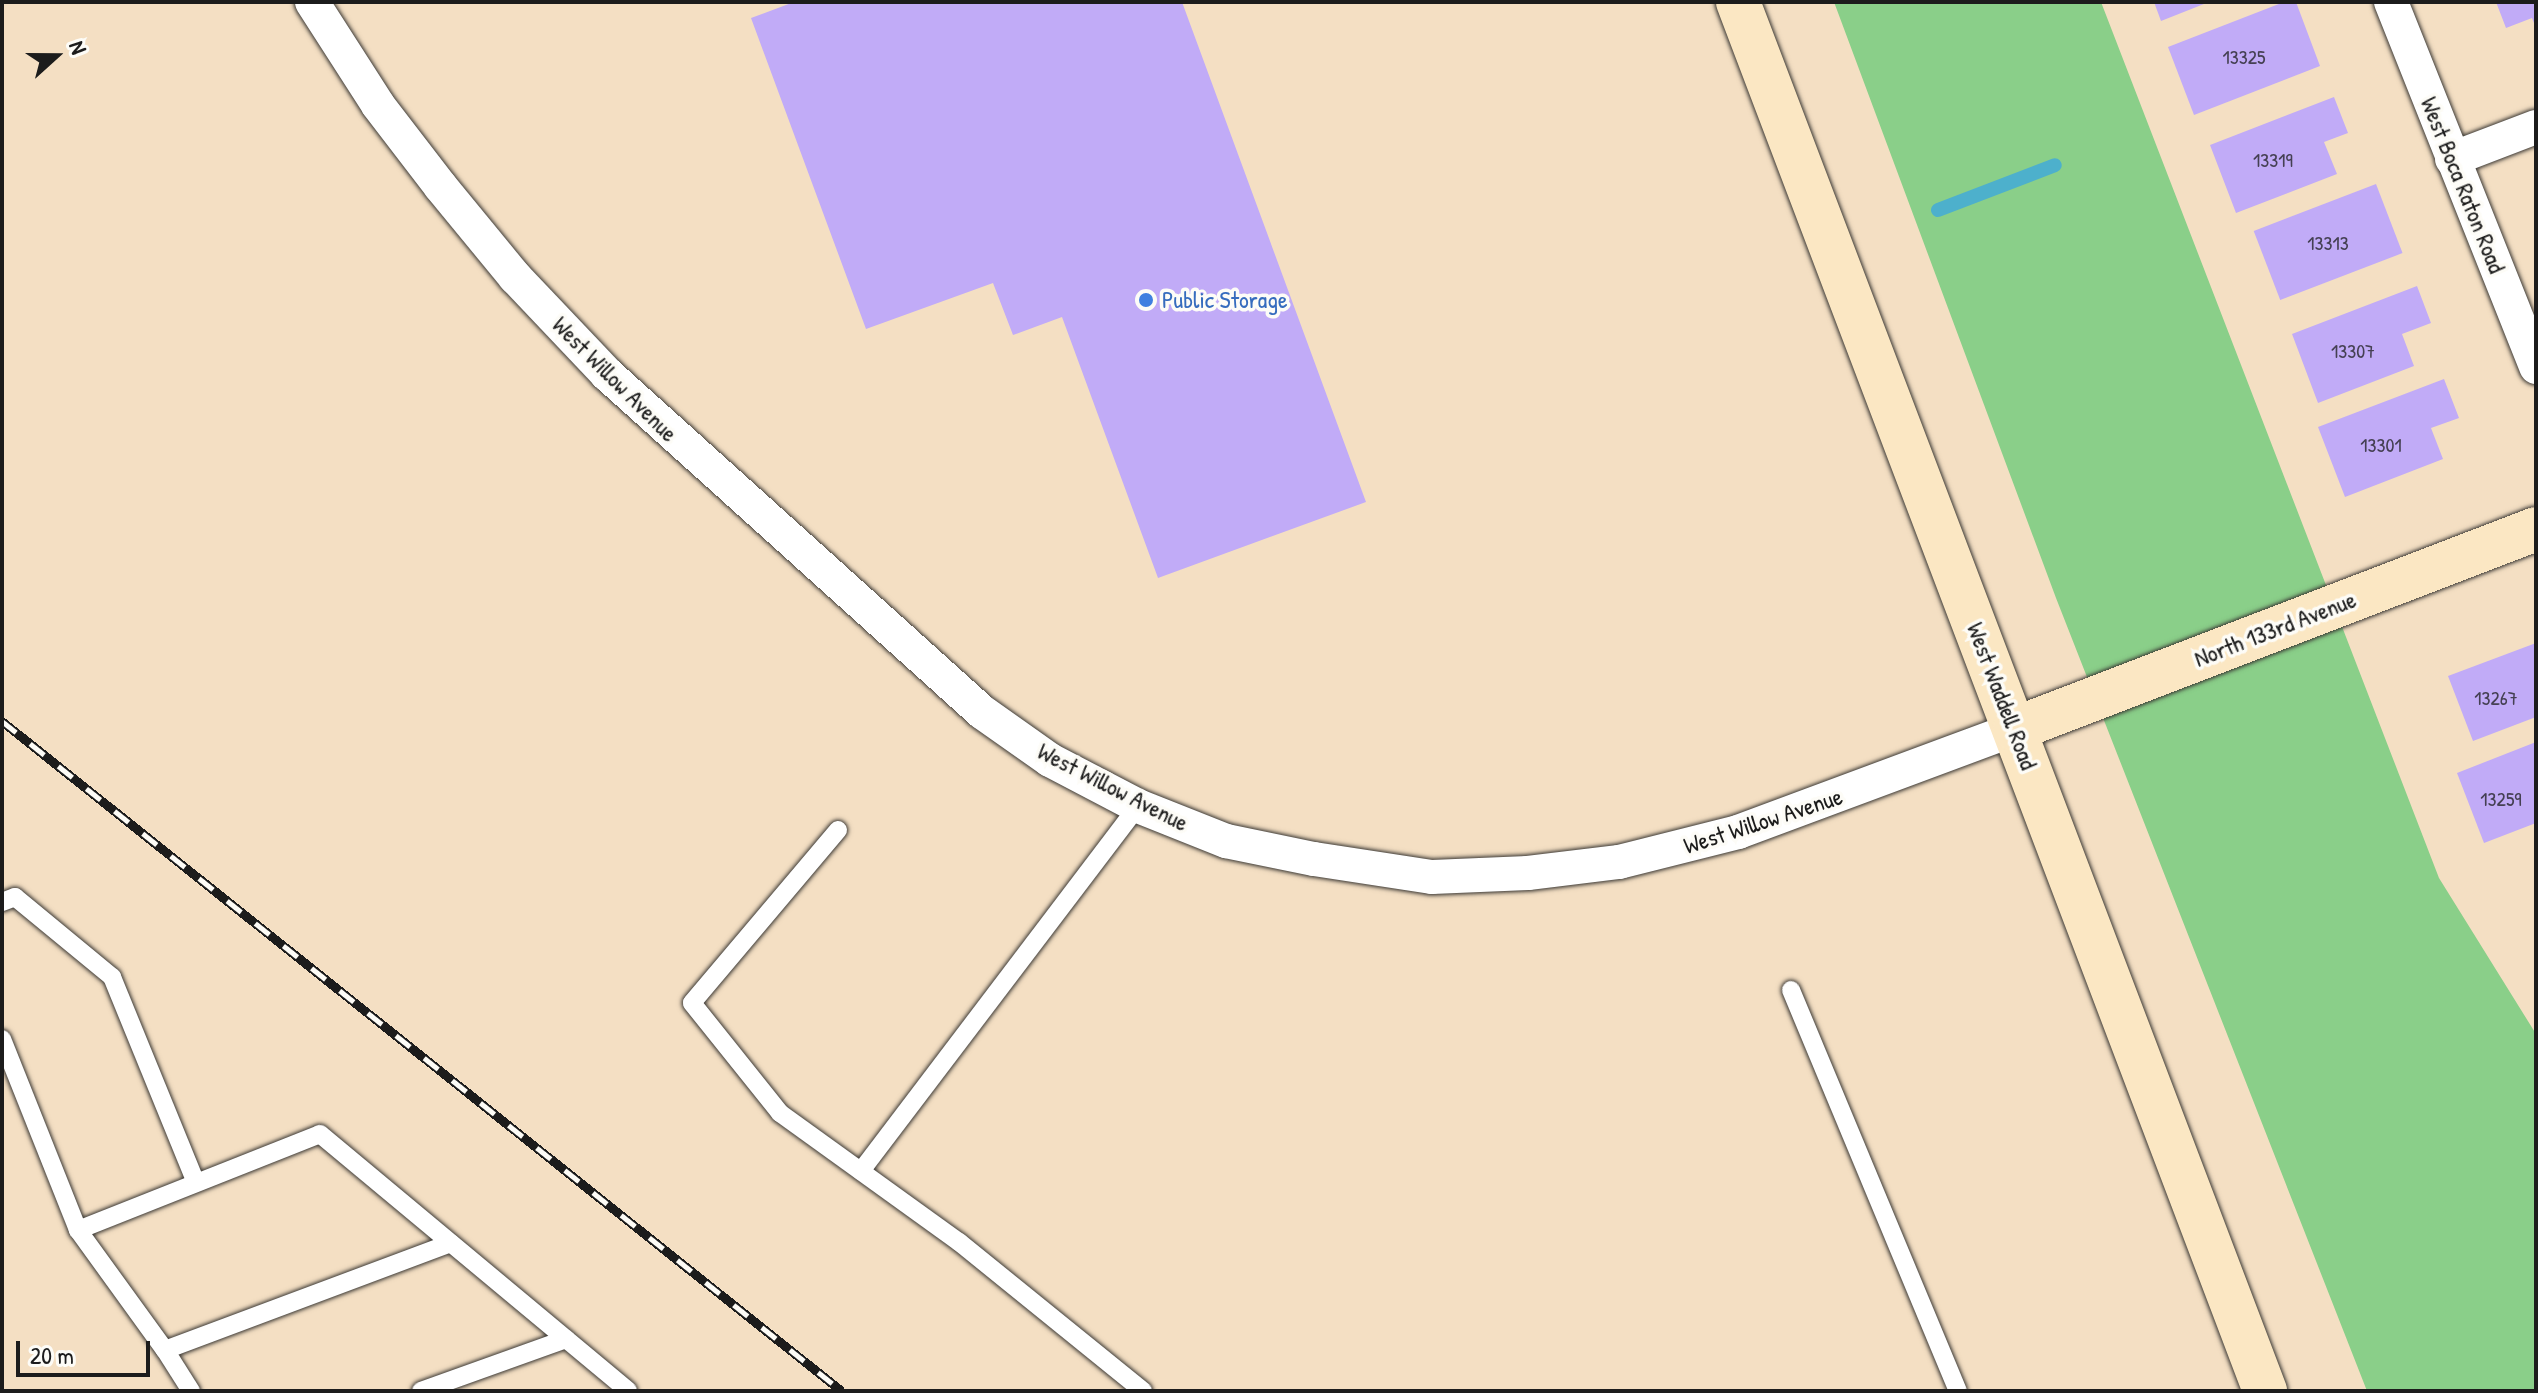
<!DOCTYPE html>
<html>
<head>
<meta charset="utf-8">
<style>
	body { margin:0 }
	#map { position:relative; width:2538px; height:1393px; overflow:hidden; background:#f4dfc3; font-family:"Patrick Hand",sans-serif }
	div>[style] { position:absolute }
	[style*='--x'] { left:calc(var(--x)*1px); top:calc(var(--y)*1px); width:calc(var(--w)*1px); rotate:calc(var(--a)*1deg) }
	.green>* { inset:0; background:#8acf89 }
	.stream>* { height:14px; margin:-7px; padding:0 7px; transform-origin:7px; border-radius:7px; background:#4db0cc }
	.building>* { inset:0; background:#c1abf7; transform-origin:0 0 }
	.roads { filter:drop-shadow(0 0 2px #3c3935) drop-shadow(0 0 2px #3c3935) }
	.lane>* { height:18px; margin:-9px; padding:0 9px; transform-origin:9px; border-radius:9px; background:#fff }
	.street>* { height:34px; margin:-17px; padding:0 17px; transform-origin:17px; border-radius:17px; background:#fff }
	.secondary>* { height:44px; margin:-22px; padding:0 22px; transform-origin:22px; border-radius:22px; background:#fbe7c3 }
	.rail>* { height:9px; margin-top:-4.5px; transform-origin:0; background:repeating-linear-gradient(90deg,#fdfcf7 0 18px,#1c1c1c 0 36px); box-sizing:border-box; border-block:2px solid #1c1c1c }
	.dots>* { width:22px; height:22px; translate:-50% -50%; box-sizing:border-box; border:4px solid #fdfcf7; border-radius:50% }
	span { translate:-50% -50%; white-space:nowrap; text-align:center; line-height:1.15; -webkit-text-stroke:7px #fdfcf7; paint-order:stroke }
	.number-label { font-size:20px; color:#454053 }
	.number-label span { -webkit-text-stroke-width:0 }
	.street-label { font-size:24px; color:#1c1c1c }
	.shop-label { font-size:24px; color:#366cbe }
	.left { translate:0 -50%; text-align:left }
	.frame { position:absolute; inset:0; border:4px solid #1c1c1c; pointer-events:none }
	.north { position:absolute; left:16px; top:16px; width:80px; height:80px; -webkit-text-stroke:6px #fdfcf7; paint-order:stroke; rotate:69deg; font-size:22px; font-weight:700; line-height:32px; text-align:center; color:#1c1c1c }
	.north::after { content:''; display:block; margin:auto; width:28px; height:36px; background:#1c1c1c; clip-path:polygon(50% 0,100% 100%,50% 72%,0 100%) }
	.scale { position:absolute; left:16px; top:1341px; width:134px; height:36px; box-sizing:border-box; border:4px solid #1c1c1c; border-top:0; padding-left:10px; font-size:24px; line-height:28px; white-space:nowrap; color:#1c1c1c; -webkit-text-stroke:6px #fdfcf7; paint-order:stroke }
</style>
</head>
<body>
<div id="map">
	<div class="green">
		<i style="clip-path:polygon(1834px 2px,2101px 2px,2439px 878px,2536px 1034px,2536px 1391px,2367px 1391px,2056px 598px)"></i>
	</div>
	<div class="stream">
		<i style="--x:1938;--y:210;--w:125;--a:-21"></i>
	</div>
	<div class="building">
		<i style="clip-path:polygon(794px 2px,1182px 2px,1366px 502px,1158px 578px,1062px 317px,1013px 335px,993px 283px,866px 329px,751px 18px)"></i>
		<i style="clip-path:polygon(2154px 2px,2209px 2px,2161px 21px)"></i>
		<i style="clip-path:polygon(2284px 2px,2296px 2px,2320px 66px,2194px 115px,2168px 47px)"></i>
		<i style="clip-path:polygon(2496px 2px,2536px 2px,2536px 28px,2532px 18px,2506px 28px)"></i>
		<i style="clip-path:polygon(2334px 97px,2348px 133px,2324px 142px,2337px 174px,2236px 213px,2210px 145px)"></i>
		<i style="left:2376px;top:184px;width:74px;height:131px;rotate:69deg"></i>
		<i style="clip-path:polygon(2417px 286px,2431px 323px,2402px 334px,2414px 366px,2318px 403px,2292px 334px)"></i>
		<i style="clip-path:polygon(2444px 379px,2459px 418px,2431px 428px,2443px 459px,2345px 497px,2318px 427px)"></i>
		<i style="clip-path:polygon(2536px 643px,2536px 717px,2473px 741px,2448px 676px)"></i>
		<i style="clip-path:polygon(2536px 742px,2536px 823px,2484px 843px,2457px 773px)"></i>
	</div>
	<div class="roads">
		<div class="lane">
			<i style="--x:838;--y:830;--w:226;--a:130.2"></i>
			<i style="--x:692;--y:1003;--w:141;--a:51.3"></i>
			<i style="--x:780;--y:1113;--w:221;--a:35.8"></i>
			<i style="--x:959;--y:1242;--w:237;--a:39"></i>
			<i style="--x:2;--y:902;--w:14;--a:-21"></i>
			<i style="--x:15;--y:897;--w:126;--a:39.5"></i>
			<i style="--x:112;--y:977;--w:222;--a:67.8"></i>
			<i style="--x:1791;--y:990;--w:434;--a:67.4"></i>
			<i style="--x:2;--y:1039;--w:206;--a:68.3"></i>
			<i style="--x:78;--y:1230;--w:260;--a:-21.6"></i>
			<i style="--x:320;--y:1134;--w:401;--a:39.8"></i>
			<i style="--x:861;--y:1171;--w:458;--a:-52.8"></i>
			<i style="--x:78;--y:1230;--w:148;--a:54.1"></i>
			<i style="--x:165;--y:1350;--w:305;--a:-20.5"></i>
			<i style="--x:165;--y:1350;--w:49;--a:57.6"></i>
			<i style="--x:421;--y:1391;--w:154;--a:-19.7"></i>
		</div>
		<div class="street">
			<i style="--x:312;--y:2;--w:122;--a:57.3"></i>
			<i style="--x:378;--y:105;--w:103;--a:52.5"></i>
			<i style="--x:441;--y:187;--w:117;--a:50.6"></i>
			<i style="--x:515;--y:277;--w:134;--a:46.5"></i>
			<i style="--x:607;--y:374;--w:505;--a:42.03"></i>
			<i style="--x:982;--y:712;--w:83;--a:35.2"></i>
			<i style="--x:1050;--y:760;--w:99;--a:27.6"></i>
			<i style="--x:1138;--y:806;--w:95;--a:21.7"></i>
			<i style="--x:1226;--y:841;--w:90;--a:11.6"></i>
			<i style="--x:1314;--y:859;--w:119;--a:8.7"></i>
			<i style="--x:1432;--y:877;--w:96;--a:-2.4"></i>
			<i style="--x:1528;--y:873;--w:92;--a:-6.9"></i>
			<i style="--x:1619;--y:862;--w:123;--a:-14.1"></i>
			<i style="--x:1738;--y:832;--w:296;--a:-20.4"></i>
			<i style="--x:2391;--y:2;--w:393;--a:68.3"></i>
			<i style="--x:2452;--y:159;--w:90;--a:-20.9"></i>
		</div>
		<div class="secondary">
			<i style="--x:1738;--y:2;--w:1486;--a:69.22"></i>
			<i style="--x:2015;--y:729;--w:558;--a:-21"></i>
		</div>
	</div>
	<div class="rail">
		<i style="--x:2;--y:721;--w:1074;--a:38.58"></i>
	</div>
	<div class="dots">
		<i style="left:1146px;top:300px;background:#3f7fe0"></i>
	</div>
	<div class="number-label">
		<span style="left:2244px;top:56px">13325</span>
		<span style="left:2273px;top:159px">13319</span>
		<span style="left:2328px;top:242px">13313</span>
		<span style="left:2353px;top:350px">13307</span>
		<span style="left:2381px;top:444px">13301</span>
		<span style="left:2496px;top:697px">13267</span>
		<span style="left:2501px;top:798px">13259</span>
	</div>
	<div class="street-label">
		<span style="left:2463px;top:185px;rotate:68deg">West Boca Raton Road</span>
		<span style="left:615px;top:379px;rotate:45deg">West Willow Avenue</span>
		<span style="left:2275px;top:629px;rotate:-21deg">North 133rd Avenue</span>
		<span style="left:2002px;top:696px;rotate:69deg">West Waddell Road</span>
		<span style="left:1113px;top:787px;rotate:27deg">West Willow Avenue</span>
		<span style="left:1763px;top:821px;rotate:-18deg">West Willow Avenue</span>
	</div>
	<div class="shop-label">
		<span class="left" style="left:1162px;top:300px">Public Storage</span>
	</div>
	<div class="frame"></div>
	<div class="north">N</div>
	<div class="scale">20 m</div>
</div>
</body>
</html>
